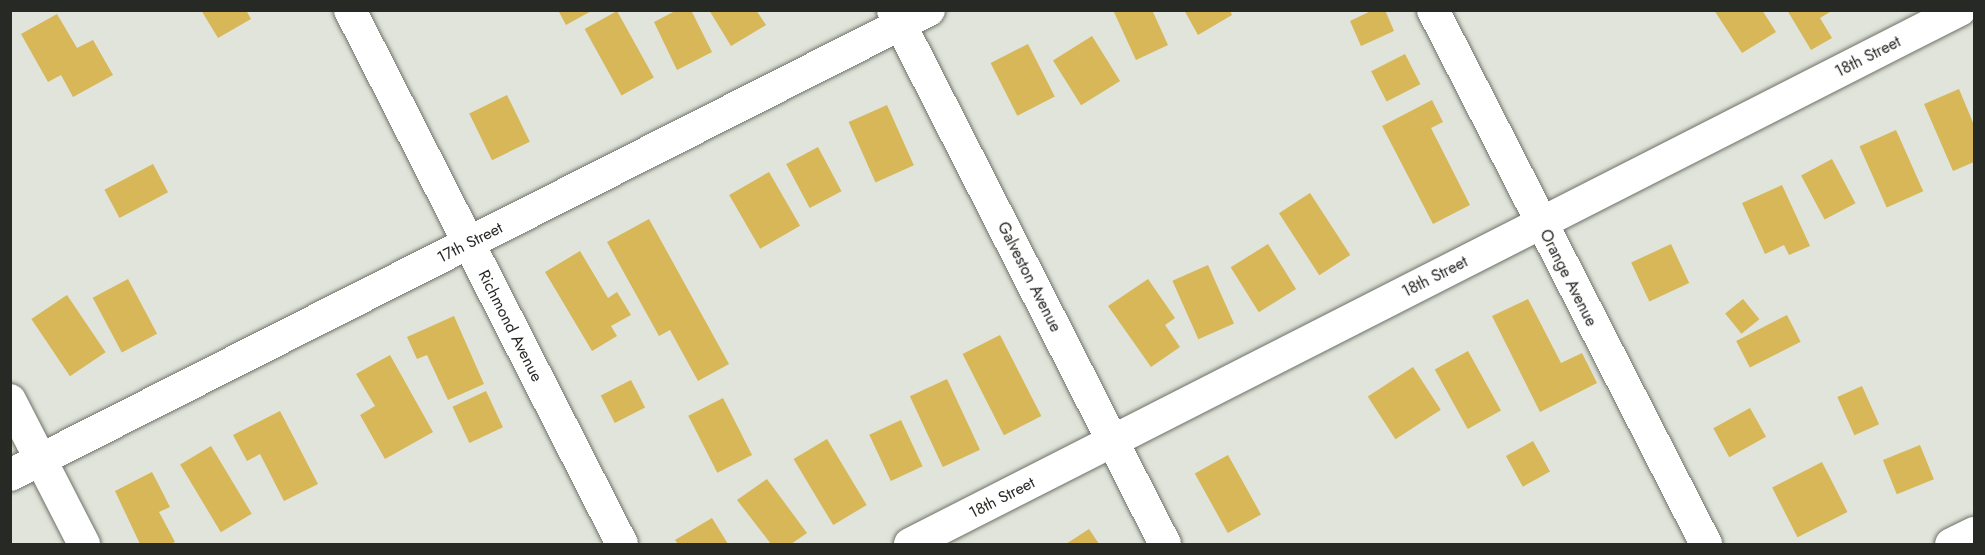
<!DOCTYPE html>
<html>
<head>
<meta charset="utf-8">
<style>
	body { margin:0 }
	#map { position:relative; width:1985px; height:555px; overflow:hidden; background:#e0e4da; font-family:Jost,sans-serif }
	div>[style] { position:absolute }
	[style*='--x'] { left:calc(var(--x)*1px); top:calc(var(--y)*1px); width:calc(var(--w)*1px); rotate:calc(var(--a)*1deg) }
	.building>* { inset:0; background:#d7b757; transform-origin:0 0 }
	.roads { filter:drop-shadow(0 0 2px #6e7168) drop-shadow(0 0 2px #6e7168) }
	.street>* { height:32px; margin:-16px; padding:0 16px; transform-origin:16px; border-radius:16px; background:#fff }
	.secondary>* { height:33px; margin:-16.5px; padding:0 16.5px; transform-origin:16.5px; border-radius:16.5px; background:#fff }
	span { translate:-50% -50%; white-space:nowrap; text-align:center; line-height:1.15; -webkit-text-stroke:4.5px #fff; paint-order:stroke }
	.street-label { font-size:16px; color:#272925 }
	.frame { position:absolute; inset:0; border:12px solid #272925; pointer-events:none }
</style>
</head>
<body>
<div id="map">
	<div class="building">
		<i style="clip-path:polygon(201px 10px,246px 10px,251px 19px,218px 38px)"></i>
		<i style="clip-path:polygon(558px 10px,593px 10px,566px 25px)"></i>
		<i style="clip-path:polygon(677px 10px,691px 10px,712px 52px,677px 70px,654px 22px)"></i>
		<i style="clip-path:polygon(709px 10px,756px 10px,766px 25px,731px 46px)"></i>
		<i style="clip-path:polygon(1113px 10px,1152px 10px,1168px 45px,1136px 60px)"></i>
		<i style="clip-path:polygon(1184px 10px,1230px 10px,1232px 15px,1198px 35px)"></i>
		<i style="clip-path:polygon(1373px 10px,1385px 10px,1394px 31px,1361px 46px,1350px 21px)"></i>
		<i style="clip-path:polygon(1714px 10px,1762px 10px,1776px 32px,1742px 53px)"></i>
		<i style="clip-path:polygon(1787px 10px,1833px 10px,1820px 18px,1832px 38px,1811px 50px)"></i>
		<i style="left:617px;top:11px;width:76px;height:37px;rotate:61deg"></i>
		<i style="clip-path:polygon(57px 14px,77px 48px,93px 40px,113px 75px,73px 97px,61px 75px,48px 82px,21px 34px)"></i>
		<i style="left:1092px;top:36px;width:53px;height:46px;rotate:58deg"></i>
		<i style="left:1028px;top:44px;width:59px;height:42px;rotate:63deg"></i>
		<i style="left:1405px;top:54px;width:34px;height:38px;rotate:63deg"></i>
		<i style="clip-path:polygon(1959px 89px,1974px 125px,1974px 162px,1953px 171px,1924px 104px)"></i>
		<i style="left:507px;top:95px;width:52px;height:42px;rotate:64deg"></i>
		<i style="clip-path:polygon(1432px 100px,1443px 122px,1431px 128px,1470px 205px,1433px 224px,1382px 126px)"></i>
		<i style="left:887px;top:105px;width:66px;height:42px;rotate:66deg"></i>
		<i style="left:1896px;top:130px;width:67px;height:40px;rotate:66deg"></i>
		<i style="left:818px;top:147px;width:50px;height:36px;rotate:62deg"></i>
		<i style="left:1832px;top:159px;width:50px;height:35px;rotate:62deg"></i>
		<i style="left:153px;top:164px;width:32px;height:55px;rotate:62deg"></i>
		<i style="left:769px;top:172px;width:62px;height:46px;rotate:60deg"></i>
		<i style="clip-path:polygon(1782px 185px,1810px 246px,1789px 255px,1784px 245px,1765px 254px,1742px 203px)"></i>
		<i style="left:1310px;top:193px;width:74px;height:37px;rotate:57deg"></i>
		<i style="clip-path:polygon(649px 219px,729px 364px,698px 381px,670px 330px,659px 336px,607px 242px)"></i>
		<i style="left:1268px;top:244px;width:53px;height:44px;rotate:58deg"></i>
		<i style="left:1671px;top:244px;width:43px;height:44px;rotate:65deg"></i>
		<i style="clip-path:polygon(580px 251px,608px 298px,617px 292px,631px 315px,611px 326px,617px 336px,592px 351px,545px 272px)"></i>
		<i style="left:1208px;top:265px;width:64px;height:39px;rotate:66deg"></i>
		<i style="left:128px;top:279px;width:62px;height:40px;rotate:62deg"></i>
		<i style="clip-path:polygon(1148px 279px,1175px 318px,1165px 325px,1180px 347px,1151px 367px,1108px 306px)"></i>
		<i style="left:67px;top:295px;width:69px;height:43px;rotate:56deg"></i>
		<i style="clip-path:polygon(1528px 299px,1561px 363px,1582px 353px,1597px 383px,1540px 412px,1492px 316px)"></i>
		<i style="left:1743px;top:299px;width:26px;height:23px;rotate:51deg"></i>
		<i style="left:1787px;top:315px;width:30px;height:57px;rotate:63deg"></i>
		<i style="clip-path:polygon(454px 316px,484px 384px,448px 400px,427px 355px,417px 359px,407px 337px)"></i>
		<i style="left:1000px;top:335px;width:91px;height:42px;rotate:63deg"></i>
		<i style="left:1468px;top:351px;width:68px;height:38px;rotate:61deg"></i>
		<i style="clip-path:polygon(390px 355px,433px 432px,385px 459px,360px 415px,375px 406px,356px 374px)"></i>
		<i style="left:1413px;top:367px;width:51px;height:54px;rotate:57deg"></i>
		<i style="left:947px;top:379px;width:78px;height:41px;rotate:65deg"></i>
		<i style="left:631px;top:380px;width:31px;height:34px;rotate:63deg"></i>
		<i style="left:1862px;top:386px;width:42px;height:27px;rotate:66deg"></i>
		<i style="left:486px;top:391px;width:40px;height:37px;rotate:65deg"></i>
		<i style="left:723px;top:398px;width:64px;height:39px;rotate:63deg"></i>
		<i style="left:1750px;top:408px;width:33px;height:42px;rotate:61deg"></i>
		<i style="clip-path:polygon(280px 411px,318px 484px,284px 501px,260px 454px,247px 461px,233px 435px)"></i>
		<i style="left:901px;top:420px;width:51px;height:35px;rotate:65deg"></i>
		<i style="left:827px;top:439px;width:77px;height:39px;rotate:59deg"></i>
		<i style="left:1533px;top:441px;width:35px;height:31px;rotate:61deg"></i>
		<i style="left:1920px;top:445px;width:37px;height:40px;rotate:68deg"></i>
		<i style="left:211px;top:446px;width:79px;height:36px;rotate:59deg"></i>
		<i style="left:1228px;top:455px;width:68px;height:38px;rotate:61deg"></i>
		<i style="left:1822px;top:462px;width:56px;height:56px;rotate:63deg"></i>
		<i style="clip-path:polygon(152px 472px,170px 507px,159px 512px,175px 542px,170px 544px,140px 544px,115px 491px)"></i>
		<i style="clip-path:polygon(767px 479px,807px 533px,791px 544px,771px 544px,737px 500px)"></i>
		<i style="clip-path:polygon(712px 518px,728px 544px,678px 544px,675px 540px)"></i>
		<i style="clip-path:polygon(1089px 529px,1099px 544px,1066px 544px)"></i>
	</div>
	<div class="roads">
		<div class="street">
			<i style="--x:350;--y:10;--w:599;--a:63.01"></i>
			<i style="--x:893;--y:10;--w:599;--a:63.01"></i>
			<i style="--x:1433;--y:10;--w:600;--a:62.92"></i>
			<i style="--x:10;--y:400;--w:162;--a:62.8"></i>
			<i style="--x:10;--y:475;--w:1030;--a:-26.84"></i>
			<i style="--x:910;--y:544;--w:1178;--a:-26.96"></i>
		</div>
		<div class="secondary">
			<i style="--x:1951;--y:544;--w:25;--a:-26"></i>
		</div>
	</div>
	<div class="street-label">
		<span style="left:1868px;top:57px;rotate:-27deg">18th Street</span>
		<span style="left:470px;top:243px;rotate:-27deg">17th Street</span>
		<span style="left:1029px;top:277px;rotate:63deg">Galveston Avenue</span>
		<span style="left:1435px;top:277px;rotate:-27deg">18th Street</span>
		<span style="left:1568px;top:278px;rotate:63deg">Orange Avenue</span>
		<span style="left:510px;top:326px;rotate:63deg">Richmond Avenue</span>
		<span style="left:1002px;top:498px;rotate:-27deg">18th Street</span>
	</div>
	<div class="frame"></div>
</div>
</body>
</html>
